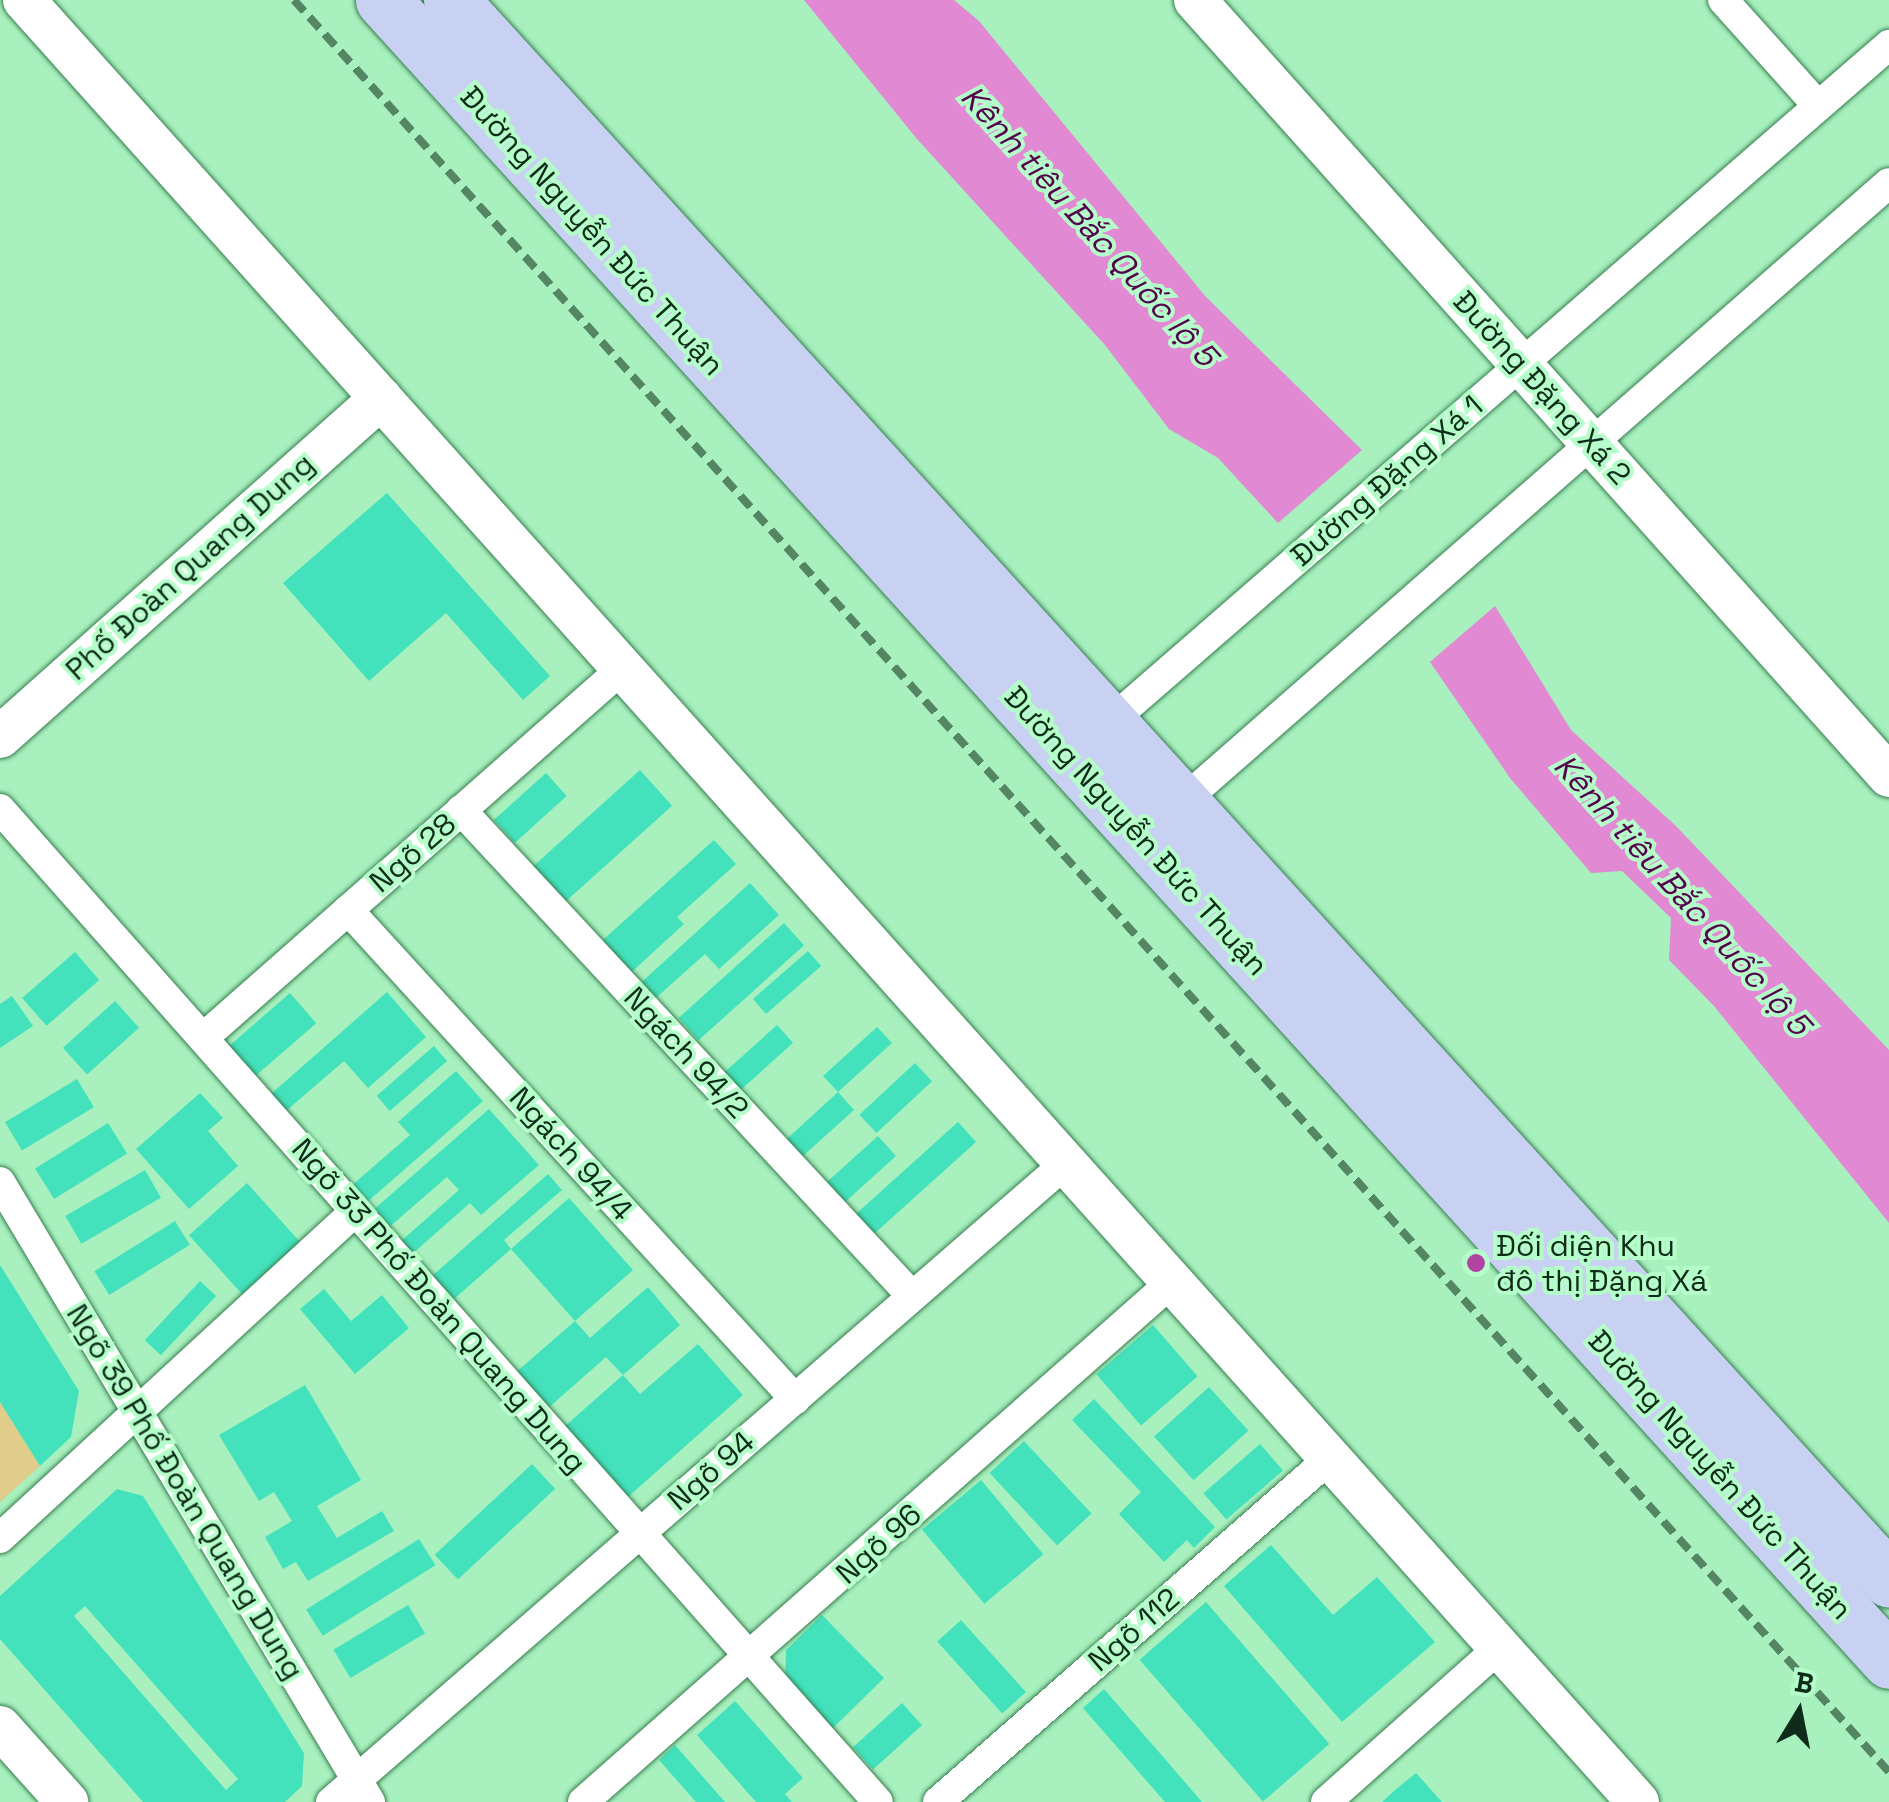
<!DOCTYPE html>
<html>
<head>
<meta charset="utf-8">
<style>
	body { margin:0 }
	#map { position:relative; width:1889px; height:1802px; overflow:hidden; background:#a8f1be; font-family:"Space Grotesk",sans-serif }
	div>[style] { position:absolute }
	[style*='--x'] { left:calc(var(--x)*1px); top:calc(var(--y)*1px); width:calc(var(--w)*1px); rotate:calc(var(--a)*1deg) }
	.green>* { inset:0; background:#e0cc8b }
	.water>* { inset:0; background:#e189d3 }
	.building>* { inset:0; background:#43e2bd; transform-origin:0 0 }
	.roads { filter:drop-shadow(0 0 2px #377d50) drop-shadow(0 0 2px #377d50) }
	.street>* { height:30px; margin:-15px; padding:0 15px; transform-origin:15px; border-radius:15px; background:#fff }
	.secondary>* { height:42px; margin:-21px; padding:0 21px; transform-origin:21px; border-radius:21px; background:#fff }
	.highway>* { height:55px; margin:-27.5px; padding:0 27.5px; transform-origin:27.5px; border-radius:27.5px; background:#c8d1f2 }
	.rail>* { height:8px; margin-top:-4px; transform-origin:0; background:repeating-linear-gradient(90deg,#548664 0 15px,transparent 0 23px) }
	.dots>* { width:28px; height:28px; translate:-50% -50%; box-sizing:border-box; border:5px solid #b5feca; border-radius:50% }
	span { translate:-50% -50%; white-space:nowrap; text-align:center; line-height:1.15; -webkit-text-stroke:8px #b5feca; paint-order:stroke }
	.street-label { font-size:30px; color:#0e2c19 }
	.poi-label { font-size:30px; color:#0e2c19 }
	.left { translate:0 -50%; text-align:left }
	.water-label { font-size:32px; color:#56034e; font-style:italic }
	.north { position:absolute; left:1749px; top:1662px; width:100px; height:100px; -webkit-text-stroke:8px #b5feca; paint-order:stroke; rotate:10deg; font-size:28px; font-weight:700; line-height:40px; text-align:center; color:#0e2c19 }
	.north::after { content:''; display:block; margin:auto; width:35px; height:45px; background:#0e2c19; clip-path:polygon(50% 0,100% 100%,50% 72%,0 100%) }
</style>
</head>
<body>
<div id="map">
	<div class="green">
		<i style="clip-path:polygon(0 1402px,40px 1466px,0 1502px)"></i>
	</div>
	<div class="water">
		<i style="clip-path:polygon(804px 0,954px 0,979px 21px,1206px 297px,1362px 450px,1278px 523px,1218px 458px,1169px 429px,1105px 345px,917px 139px)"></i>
		<i style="clip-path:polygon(1495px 606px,1571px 730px,1676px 826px,1889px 1050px,1889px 1223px,1714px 1006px,1669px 960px,1671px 918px,1622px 871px,1591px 873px,1510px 778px,1430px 662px)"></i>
	</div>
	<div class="building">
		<i style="clip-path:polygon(387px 493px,550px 676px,523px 700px,446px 613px,369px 681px,283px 583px)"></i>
		<i style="left:640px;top:770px;width:48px;height:153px;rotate:48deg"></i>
		<i style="left:546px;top:773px;width:31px;height:70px;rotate:48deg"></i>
		<i style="clip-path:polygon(714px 840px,736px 864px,677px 917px,684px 924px,624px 979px,595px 947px)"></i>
		<i style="clip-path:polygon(750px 883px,779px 915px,719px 969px,705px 954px,648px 1005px,634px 989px)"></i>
		<i style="left:784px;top:923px;width:30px;height:142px;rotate:48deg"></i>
		<i style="left:808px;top:951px;width:20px;height:73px;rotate:49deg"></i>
		<i style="left:75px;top:952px;width:37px;height:70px;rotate:49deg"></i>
		<i style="clip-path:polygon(387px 992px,426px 1037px,368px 1088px,344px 1061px,286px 1111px,271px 1094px)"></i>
		<i style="left:290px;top:993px;width:40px;height:81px;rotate:49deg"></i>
		<i style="clip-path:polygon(12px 996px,33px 1026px,0 1048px,0 1004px)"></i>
		<i style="left:115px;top:1001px;width:36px;height:70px;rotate:48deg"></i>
		<i style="left:777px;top:1025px;width:24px;height:82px;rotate:48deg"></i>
		<i style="clip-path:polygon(877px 1027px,892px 1043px,838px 1092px,854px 1110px,794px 1164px,778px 1147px,838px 1092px,823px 1076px)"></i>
		<i style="left:434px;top:1046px;width:20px;height:76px;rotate:49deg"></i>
		<i style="left:915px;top:1063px;width:25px;height:76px;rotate:47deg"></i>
		<i style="clip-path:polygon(456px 1071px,483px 1101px,366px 1203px,351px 1186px,410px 1135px,398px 1122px)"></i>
		<i style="left:77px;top:1079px;width:33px;height:84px;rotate:59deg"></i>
		<i style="clip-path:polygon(200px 1093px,223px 1118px,208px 1131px,238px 1166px,189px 1209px,136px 1149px)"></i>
		<i style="clip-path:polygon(489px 1109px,539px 1165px,481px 1215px,470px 1203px,411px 1255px,400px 1242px,459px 1190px,447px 1177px,387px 1229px,372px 1211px)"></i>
		<i style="left:958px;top:1122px;width:27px;height:149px;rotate:48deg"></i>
		<i style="left:108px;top:1123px;width:36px;height:86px;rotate:58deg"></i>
		<i style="left:878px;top:1136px;width:27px;height:81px;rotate:48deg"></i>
		<i style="left:145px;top:1170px;width:32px;height:92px;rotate:60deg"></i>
		<i style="clip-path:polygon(548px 1174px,562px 1190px,504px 1240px,511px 1249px,569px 1198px,633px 1270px,575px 1321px,511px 1249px,454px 1299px,432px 1276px)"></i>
		<i style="left:247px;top:1183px;width:79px;height:78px;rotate:48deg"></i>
		<i style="left:175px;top:1221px;width:28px;height:95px;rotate:58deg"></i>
		<i style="clip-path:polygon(0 1265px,79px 1391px,71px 1437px,40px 1466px,0 1402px)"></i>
		<i style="left:200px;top:1281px;width:22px;height:81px;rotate:43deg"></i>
		<i style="clip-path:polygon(648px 1287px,680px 1325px,623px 1375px,606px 1357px,546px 1410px,514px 1374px,575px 1321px,590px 1338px)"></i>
		<i style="clip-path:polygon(324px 1289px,351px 1321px,382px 1295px,409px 1328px,355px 1374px,300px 1309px)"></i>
		<i style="left:1153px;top:1325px;width:68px;height:75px;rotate:49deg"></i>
		<i style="clip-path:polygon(698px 1344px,743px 1395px,628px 1497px,565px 1426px,623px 1375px,640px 1394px)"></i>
		<i style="clip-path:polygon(305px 1385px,361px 1480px,317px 1506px,337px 1538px,382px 1511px,394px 1531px,308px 1581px,296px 1562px,283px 1569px,265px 1537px,292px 1521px,274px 1492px,259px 1501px,219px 1435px)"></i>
		<i style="left:1209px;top:1387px;width:59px;height:74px;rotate:48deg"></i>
		<i style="clip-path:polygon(1094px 1399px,1215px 1527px,1194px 1548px,1187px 1540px,1164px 1562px,1119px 1514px,1141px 1492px,1072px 1420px)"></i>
		<i style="left:1024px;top:1441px;width:99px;height:47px;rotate:47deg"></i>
		<i style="left:1260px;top:1444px;width:35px;height:75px;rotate:49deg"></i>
		<i style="left:532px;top:1464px;width:34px;height:133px;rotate:47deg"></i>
		<i style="left:981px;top:1480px;width:97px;height:77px;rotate:50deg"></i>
		<i style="clip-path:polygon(evenodd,117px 1489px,143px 1496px,304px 1753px,302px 1786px,285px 1802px,143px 1802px,0 1639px,0 1596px,117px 1489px,85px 1606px,238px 1779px,226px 1790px,74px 1616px,85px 1606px)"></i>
		<i style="left:419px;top:1539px;width:31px;height:133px;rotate:58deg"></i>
		<i style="clip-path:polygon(1271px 1545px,1333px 1615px,1377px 1577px,1435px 1642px,1342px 1722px,1224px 1586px)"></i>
		<i style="left:1206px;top:1602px;width:188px;height:88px;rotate:49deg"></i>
		<i style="left:408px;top:1605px;width:33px;height:87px;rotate:59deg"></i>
		<i style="clip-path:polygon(822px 1615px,884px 1678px,830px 1731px,785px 1685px,786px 1650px)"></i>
		<i style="left:961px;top:1620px;width:97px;height:32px;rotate:48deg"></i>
		<i style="clip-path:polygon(1104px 1689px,1165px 1759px,1202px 1802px,1165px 1802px,1083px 1708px)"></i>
		<i style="clip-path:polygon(735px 1701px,803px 1778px,785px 1794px,792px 1802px,756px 1802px,697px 1735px)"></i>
		<i style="left:902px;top:1703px;width:30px;height:66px;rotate:48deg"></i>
		<i style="clip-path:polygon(675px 1745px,725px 1802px,696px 1802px,659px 1760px)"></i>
		<i style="clip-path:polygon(1416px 1773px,1442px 1802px,1382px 1802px,1395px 1790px)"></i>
	</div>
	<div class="roads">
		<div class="street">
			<i style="--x:1723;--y:0;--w:142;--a:48.1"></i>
			<i style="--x:1111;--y:721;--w:1031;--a:-40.99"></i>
			<i style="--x:1183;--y:801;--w:938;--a:-41.2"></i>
			<i style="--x:0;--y:809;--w:1325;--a:48.52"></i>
			<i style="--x:461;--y:810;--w:663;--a:47.14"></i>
			<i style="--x:348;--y:910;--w:663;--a:47.57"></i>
			<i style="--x:203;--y:1038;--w:560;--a:-41.38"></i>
			<i style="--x:0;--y:1182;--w:722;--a:59.17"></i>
			<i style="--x:0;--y:1538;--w:483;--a:-42.6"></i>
			<i style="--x:331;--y:1802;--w:974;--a:-41"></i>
			<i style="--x:583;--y:1802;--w:786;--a:-41.44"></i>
			<i style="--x:938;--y:1802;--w:522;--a:-41.27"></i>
			<i style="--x:1326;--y:1802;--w:233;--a:-41.7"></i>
		</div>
		<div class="secondary">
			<i style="--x:24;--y:0;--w:2419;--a:48.15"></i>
			<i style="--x:1195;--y:0;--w:1041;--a:48.19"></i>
			<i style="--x:0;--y:737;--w:510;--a:-41.66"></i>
			<i style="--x:0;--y:1727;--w:101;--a:48.2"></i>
		</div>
		<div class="highway">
			<i style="--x:383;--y:0;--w:2242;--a:47.8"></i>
			<i style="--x:451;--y:0;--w:2136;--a:47.69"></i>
		</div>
	</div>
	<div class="rail">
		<i style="--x:294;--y:0;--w:2384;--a:48.01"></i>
	</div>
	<div class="dots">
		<i style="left:1476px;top:1263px;background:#b144a3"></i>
	</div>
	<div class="street-label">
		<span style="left:592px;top:231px;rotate:48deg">Đường Nguyễn Đức Thuận</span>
		<span style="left:1542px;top:388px;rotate:48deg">Đường Đặng Xá 2</span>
		<span style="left:1387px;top:481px;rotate:-41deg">Đường Đặng Xá 1</span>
		<span style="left:190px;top:567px;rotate:-42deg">Phố Đoàn Quang Dung</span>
		<span style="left:1136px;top:831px;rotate:48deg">Đường Nguyễn Đức Thuận</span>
		<span style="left:413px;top:853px;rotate:-41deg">Ngõ 28</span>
		<span style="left:686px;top:1053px;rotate:47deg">Ngách 94/2</span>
		<span style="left:571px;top:1154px;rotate:48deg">Ngách 94/4</span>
		<span style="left:439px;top:1306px;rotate:49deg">Ngõ 33 Phố Đoàn Quang Dung</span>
		<span style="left:711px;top:1471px;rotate:-41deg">Ngõ 94</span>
		<span style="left:1720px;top:1475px;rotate:48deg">Đường Nguyễn Đức Thuận</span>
		<span style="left:185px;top:1492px;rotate:59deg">Ngõ 39 Phố Đoàn Quang Dung</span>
		<span style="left:879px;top:1544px;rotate:-42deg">Ngõ 96</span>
		<span style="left:1134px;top:1630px;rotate:-41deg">Ngõ 112</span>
	</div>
	<div class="poi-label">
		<span class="left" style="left:1496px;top:1263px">Đối diện Khu<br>đô thị Đặng Xá</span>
	</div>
	<div class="water-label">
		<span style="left:1089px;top:226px;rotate:48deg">Kênh tiêu Bắc Quốc lộ 5</span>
		<span style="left:1682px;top:895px;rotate:48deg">Kênh tiêu Bắc Quốc lộ 5</span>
	</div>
	<div class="north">B</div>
</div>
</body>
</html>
